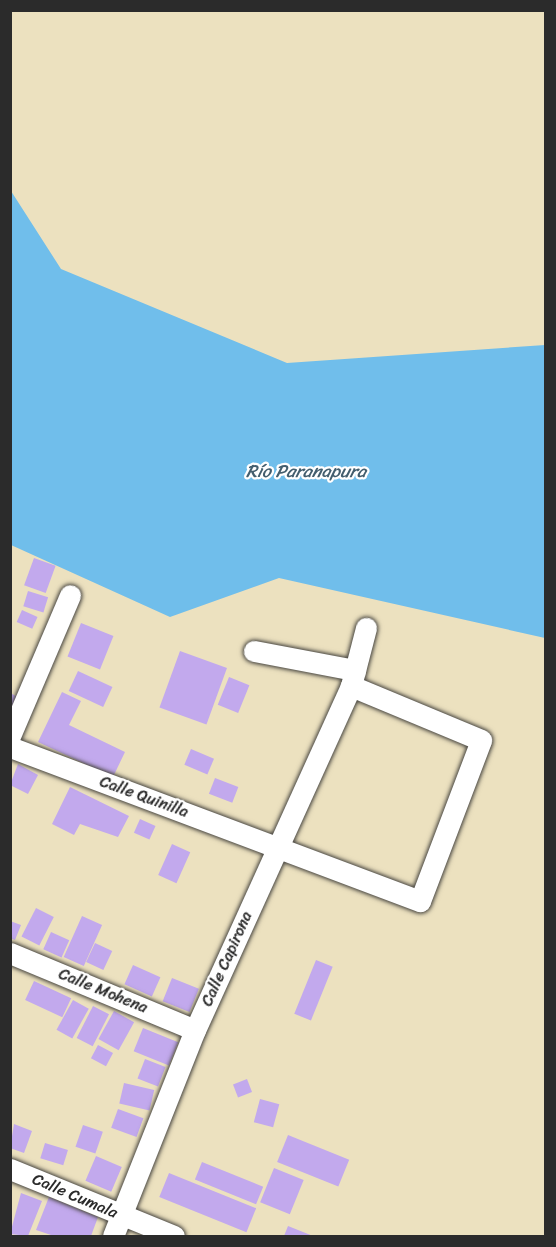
<!DOCTYPE html>
<html>
<head>
<meta charset="utf-8">
<style>
	body { margin:0 }
	#map { position:relative; width:556px; height:1247px; overflow:hidden; background:#ece1bf; font-family:Sriracha,sans-serif }
	div>[style] { position:absolute }
	[style*='--x'] { left:calc(var(--x)*1px); top:calc(var(--y)*1px); width:calc(var(--w)*1px); rotate:calc(var(--a)*1deg) }
	.water>* { inset:0; background:#70beeb }
	.building>* { inset:0; background:#c2a9ed; transform-origin:0 0 }
	.roads { filter:drop-shadow(0 0 2px #484641) drop-shadow(0 0 2px #484641) }
	.minor>* { height:21px; margin:-10.5px; padding:0 10.5px; transform-origin:10.5px; border-radius:10.5px; background:#fff }
	span { translate:-50% -50%; white-space:nowrap; text-align:center; line-height:1.15; -webkit-text-stroke:4.5px #fff; paint-order:stroke }
	.street-label { font-size:16px; color:#2b2b2b }
	.water-label { font-size:18px; color:#435e6e; font-style:italic }
	.frame { position:absolute; inset:0; border:12px solid #2b2b2b; pointer-events:none }
</style>
</head>
<body>
<div id="map">
	<div class="water">
		<i style="clip-path:polygon(11px 191px,61px 269px,287px 363px,545px 345px,545px 638px,279px 578px,170px 617px,11px 545px)"></i>
	</div>
	<div class="building">
		<i style="left:34px;top:558px;width:23px;height:29px;rotate:20deg"></i>
		<i style="left:28px;top:591px;width:21px;height:16px;rotate:17deg"></i>
		<i style="left:22px;top:610px;width:17px;height:13px;rotate:24deg"></i>
		<i style="left:81px;top:623px;width:35px;height:36px;rotate:22deg"></i>
		<i style="left:180px;top:651px;width:50px;height:60px;rotate:20deg"></i>
		<i style="left:78px;top:671px;width:38px;height:22px;rotate:25deg"></i>
		<i style="left:229px;top:677px;width:22px;height:30px;rotate:22deg"></i>
		<i style="clip-path:polygon(62px 692px,81px 701px,69px 725px,125px 752px,113px 777px,38px 742px)"></i>
		<i style="clip-path:polygon(10px 693px,20px 698px,10px 716px)"></i>
		<i style="left:191px;top:749px;width:25px;height:17px;rotate:23deg"></i>
		<i style="clip-path:polygon(18px 764px,38px 775px,28px 794px,10px 785px)"></i>
		<i style="left:215px;top:778px;width:25px;height:17px;rotate:21deg"></i>
		<i style="clip-path:polygon(70px 787px,129px 816px,118px 837px,80px 824px,74px 835px,52px 824px)"></i>
		<i style="left:140px;top:819px;width:17px;height:15px;rotate:24deg"></i>
		<i style="left:172px;top:844px;width:20px;height:34px;rotate:24deg"></i>
		<i style="left:36px;top:908px;width:20px;height:32px;rotate:27deg"></i>
		<i style="left:82px;top:916px;width:22px;height:45px;rotate:24deg"></i>
		<i style="clip-path:polygon(10px 921px,21px 925px,15px 940px,10px 938px)"></i>
		<i style="left:51px;top:932px;width:20px;height:19px;rotate:24deg"></i>
		<i style="left:95px;top:943px;width:19px;height:21px;rotate:25deg"></i>
		<i style="left:316px;top:960px;width:18px;height:58px;rotate:22deg"></i>
		<i style="left:133px;top:965px;width:30px;height:21px;rotate:24deg"></i>
		<i style="left:172px;top:978px;width:29px;height:25px;rotate:22deg"></i>
		<i style="left:34px;top:981px;width:41px;height:21px;rotate:25deg"></i>
		<i style="left:73px;top:1000px;width:18px;height:34px;rotate:29deg"></i>
		<i style="left:93px;top:1006px;width:18px;height:36px;rotate:27deg"></i>
		<i style="left:114px;top:1011px;width:23px;height:32px;rotate:29deg"></i>
		<i style="left:143px;top:1028px;width:38px;height:25px;rotate:22deg"></i>
		<i style="left:98px;top:1045px;width:17px;height:15px;rotate:28deg"></i>
		<i style="left:145px;top:1059px;width:22px;height:21px;rotate:21deg"></i>
		<i style="left:247px;top:1079px;width:14px;height:15px;rotate:69deg"></i>
		<i style="left:124px;top:1083px;width:31px;height:21px;rotate:13deg"></i>
		<i style="left:260px;top:1099px;width:20px;height:24px;rotate:15deg"></i>
		<i style="left:118px;top:1109px;width:27px;height:20px;rotate:20deg"></i>
		<i style="clip-path:polygon(14px 1124px,32px 1131px,24px 1153px,10px 1148px)"></i>
		<i style="left:83px;top:1125px;width:21px;height:23px;rotate:19deg"></i>
		<i style="left:288px;top:1135px;width:66px;height:29px;rotate:22deg"></i>
		<i style="left:45px;top:1143px;width:24px;height:16px;rotate:17deg"></i>
		<i style="left:96px;top:1156px;width:28px;height:27px;rotate:23deg"></i>
		<i style="left:202px;top:1162px;width:66px;height:19px;rotate:22deg"></i>
		<i style="left:274px;top:1168px;width:32px;height:37px;rotate:22deg"></i>
		<i style="left:169px;top:1173px;width:94px;height:26px;rotate:22deg"></i>
		<i style="clip-path:polygon(21px 1193px,42px 1201px,28px 1236px,10px 1234px)"></i>
		<i style="clip-path:polygon(49px 1197px,98px 1217px,91px 1236px,54px 1236px,36px 1230px)"></i>
		<i style="clip-path:polygon(288px 1226px,313px 1236px,284px 1236px)"></i>
	</div>
	<div class="roads">
		<div class="minor">
			<i style="--x:254;--y:651;--w:103;--a:10.7"></i>
			<i style="--x:10;--y:736;--w:153;--a:-66.9"></i>
			<i style="--x:10;--y:747;--w:438;--a:20.6"></i>
			<i style="--x:420;--y:901;--w:172;--a:-69.2"></i>
			<i style="--x:481;--y:740;--w:141;--a:-157.4"></i>
			<i style="--x:10;--y:953;--w:200;--a:22.6"></i>
			<i style="--x:10;--y:1169;--w:177;--a:22.2"></i>
			<i style="--x:113;--y:1236;--w:222;--a:-68.3"></i>
			<i style="--x:195;--y:1030;--w:378;--a:-65.6"></i>
			<i style="--x:351;--y:686;--w:60;--a:-75.5"></i>
		</div>
	</div>
	<div class="street-label">
		<span style="left:144px;top:797px;rotate:20deg">Calle Quinilla</span>
		<span style="left:227px;top:959px;rotate:-66deg">Calle Capirona</span>
		<span style="left:103px;top:991px;rotate:22deg">Calle Mohena</span>
		<span style="left:75px;top:1196px;rotate:23deg">Calle Cumala</span>
	</div>
	<div class="water-label">
		<span style="left:306px;top:471px">Río Paranapura</span>
	</div>
	<div class="frame"></div>
</div>
</body>
</html>
